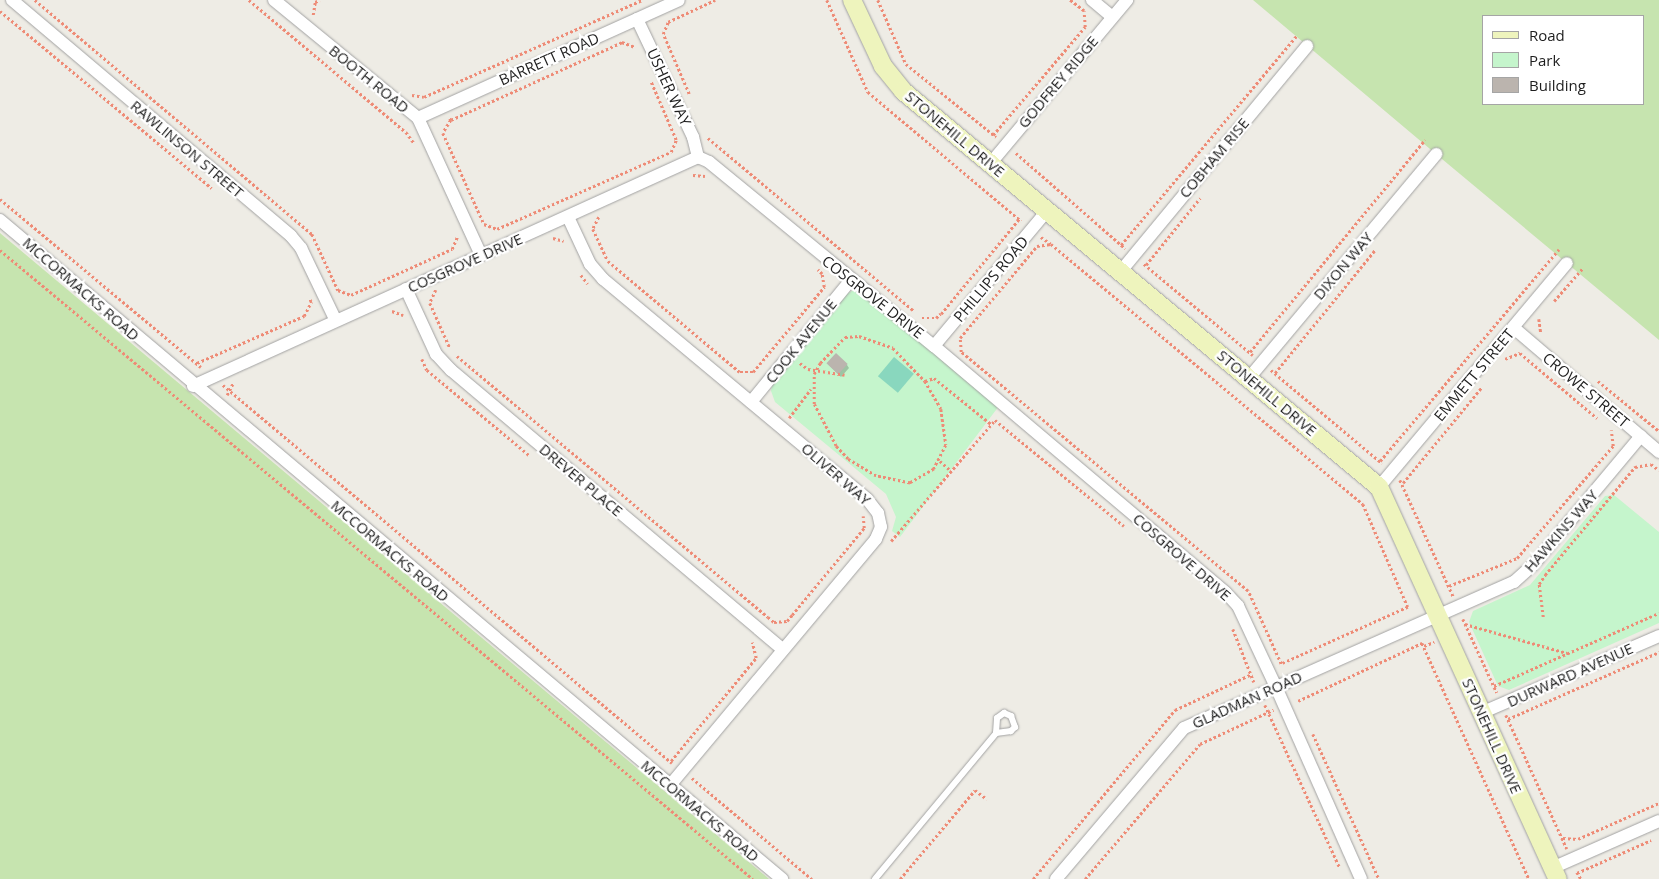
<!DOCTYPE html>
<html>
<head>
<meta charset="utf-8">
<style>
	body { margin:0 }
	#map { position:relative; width:1659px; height:879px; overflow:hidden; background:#eeece5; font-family:"Open Sans",sans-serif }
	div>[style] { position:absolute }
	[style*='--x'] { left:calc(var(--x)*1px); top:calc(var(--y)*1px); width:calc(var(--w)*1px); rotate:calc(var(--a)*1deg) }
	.grass>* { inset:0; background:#c6e4af }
	.park>* { inset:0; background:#c5f5cc }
	.pitch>* { inset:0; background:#89d7be; transform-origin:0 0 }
	.shadow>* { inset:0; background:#0003 }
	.building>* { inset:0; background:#bbb4ae; transform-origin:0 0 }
	.path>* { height:2.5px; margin-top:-1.25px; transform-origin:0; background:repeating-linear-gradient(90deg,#ee8b76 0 2.5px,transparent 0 5px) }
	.roads { filter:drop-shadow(0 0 1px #a2a2a2) drop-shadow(0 0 1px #a2a2a2) }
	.lane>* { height:6px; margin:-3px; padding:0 3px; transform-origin:3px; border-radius:3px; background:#fff }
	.street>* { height:12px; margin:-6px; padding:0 6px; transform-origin:6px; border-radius:6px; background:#fff }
	.secondary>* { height:18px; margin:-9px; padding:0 9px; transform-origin:9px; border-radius:9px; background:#eef4bd }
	span { translate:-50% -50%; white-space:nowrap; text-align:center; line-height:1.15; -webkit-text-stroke:4.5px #fff; paint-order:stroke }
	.street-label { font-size:15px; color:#1e1e1e }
	.legend { position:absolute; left:1482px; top:15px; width:162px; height:90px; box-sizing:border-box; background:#fff; border:1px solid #a5a5a5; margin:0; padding:6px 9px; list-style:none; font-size:15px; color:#1e1e1e }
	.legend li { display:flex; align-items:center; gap:10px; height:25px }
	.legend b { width:25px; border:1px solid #a5a5a5 }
</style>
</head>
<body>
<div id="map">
	<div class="grass">
		<i style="clip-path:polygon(evenodd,1253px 0,1659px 0,1659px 340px,1436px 154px,1253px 0,1483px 16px,1643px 16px,1643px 104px,1483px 104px,1483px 16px)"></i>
		<i style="clip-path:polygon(0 233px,769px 879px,0 879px)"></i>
	</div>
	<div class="park">
		<i style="clip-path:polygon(854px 290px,863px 292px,999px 406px,900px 537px,892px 531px,896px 517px,886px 494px,775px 402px,771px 391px,772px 385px,844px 295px)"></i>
		<i style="clip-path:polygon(1614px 495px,1659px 532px,1659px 623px,1509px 690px,1498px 686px,1469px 622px,1473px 611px,1530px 585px,1605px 496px)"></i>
	</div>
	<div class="pitch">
		<i style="left:894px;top:357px;width:26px;height:25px;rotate:40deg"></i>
	</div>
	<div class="shadow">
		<i style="clip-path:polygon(828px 364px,847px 365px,849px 368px,841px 377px)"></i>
	</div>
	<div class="building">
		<i style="left:836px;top:353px;width:16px;height:14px;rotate:43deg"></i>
	</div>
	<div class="path">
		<i style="--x:35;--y:0;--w:363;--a:40.2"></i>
		<i style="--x:312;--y:234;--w:62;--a:65.1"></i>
		<i style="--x:338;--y:290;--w:14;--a:21"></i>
		<i style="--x:351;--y:295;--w:111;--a:-24.5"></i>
		<i style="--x:452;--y:249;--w:13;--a:-67"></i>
		<i style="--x:249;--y:0;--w:205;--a:40.1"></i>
		<i style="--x:406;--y:132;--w:14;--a:54"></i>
		<i style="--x:827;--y:0;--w:101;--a:66"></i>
		<i style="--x:868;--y:92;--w:200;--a:40.1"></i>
		<i style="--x:878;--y:0;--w:70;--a:66.4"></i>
		<i style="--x:906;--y:64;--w:116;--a:39"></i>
		<i style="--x:0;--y:11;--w:276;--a:39.9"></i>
		<i style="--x:313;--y:15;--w:13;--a:-81"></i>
		<i style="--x:315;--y:2;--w:5;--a:-22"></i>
		<i style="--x:689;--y:94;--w:65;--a:-113.4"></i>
		<i style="--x:663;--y:34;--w:13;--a:-67"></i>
		<i style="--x:668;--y:22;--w:52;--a:-25.1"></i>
		<i style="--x:412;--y:95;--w:12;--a:9"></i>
		<i style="--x:424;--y:97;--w:239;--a:-24"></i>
		<i style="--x:450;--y:118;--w:2;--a:63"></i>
		<i style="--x:451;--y:120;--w:188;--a:-24.5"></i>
		<i style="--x:622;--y:42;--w:14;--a:21"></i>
		<i style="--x:451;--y:120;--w:15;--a:122"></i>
		<i style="--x:443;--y:133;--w:100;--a:65.7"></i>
		<i style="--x:484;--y:224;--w:14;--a:21"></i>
		<i style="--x:497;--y:229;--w:190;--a:-23.9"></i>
		<i style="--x:671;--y:152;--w:13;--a:-67"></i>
		<i style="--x:676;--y:140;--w:63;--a:-113.3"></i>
		<i style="--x:993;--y:135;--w:142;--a:-49.6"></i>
		<i style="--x:1085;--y:27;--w:16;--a:-94"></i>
		<i style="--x:1084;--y:11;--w:18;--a:-142"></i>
		<i style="--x:708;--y:138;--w:269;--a:40"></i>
		<i style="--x:1016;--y:153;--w:145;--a:41.1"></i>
		<i style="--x:693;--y:175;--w:12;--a:5"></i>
		<i style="--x:0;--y:199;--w:262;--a:39.9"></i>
		<i style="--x:599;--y:217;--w:13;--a:117"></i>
		<i style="--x:593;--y:229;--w:35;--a:65"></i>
		<i style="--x:608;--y:261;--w:172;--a:40.1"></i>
		<i style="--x:740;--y:372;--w:13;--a:0"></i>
		<i style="--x:753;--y:372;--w:111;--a:-50.1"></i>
		<i style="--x:824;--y:287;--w:13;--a:-99"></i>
		<i style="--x:822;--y:274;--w:6;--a:-135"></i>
		<i style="--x:1041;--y:237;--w:12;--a:35"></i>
		<i style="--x:553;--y:238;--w:11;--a:15"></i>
		<i style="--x:1051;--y:244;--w:406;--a:39.8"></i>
		<i style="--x:1363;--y:504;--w:112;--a:66.4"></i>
		<i style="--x:1408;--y:607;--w:139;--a:155.8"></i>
		<i style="--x:1281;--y:664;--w:80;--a:-114.3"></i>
		<i style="--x:1248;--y:591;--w:373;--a:-140.2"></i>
		<i style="--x:961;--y:352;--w:14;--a:-94"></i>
		<i style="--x:960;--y:338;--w:120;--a:-50.1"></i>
		<i style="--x:1037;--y:246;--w:14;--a:-8"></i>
		<i style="--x:1121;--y:245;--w:274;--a:-50"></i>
		<i style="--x:0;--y:250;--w:981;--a:39.87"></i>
		<i style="--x:1144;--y:264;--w:142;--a:39.9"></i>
		<i style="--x:1146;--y:265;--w:86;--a:-51.1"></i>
		<i style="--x:581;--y:275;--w:11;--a:52"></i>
		<i style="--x:436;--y:290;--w:14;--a:115"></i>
		<i style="--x:430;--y:303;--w:49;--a:66"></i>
		<i style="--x:1554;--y:301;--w:43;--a:-48.8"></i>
		<i style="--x:392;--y:311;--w:12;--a:20"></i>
		<i style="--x:941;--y:314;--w:123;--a:-50.6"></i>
		<i style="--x:922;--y:318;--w:14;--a:0"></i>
		<i style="--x:936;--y:318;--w:6;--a:-45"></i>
		<i style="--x:1539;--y:319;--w:14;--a:82"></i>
		<i style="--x:1250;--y:352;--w:275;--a:-50.5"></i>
		<i style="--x:457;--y:356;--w:406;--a:40"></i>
		<i style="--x:422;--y:359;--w:12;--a:66"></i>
		<i style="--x:427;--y:370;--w:133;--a:39.8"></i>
		<i style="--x:1505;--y:359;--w:16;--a:-22"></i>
		<i style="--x:1520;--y:353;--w:101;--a:40.2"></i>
		<i style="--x:197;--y:363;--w:117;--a:-23.7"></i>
		<i style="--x:304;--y:316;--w:16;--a:-63"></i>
		<i style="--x:311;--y:302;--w:4;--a:-117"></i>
		<i style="--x:800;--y:363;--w:10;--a:37"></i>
		<i style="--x:808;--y:369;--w:37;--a:9"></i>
		<i style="--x:1271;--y:370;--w:145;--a:40"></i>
		<i style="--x:1275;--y:373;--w:159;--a:-50.9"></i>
		<i style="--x:925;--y:381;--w:32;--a:60"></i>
		<i style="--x:941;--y:409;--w:36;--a:82"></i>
		<i style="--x:946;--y:445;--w:27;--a:117"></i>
		<i style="--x:934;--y:469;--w:28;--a:150"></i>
		<i style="--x:910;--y:483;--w:35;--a:-168"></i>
		<i style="--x:876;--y:476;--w:33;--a:-149"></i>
		<i style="--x:848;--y:459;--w:18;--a:-133"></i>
		<i style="--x:836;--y:446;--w:47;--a:-117.6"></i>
		<i style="--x:814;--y:404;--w:30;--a:-90"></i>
		<i style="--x:814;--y:374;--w:13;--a:-61"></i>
		<i style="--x:820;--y:363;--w:36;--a:-46"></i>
		<i style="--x:845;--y:337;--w:14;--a:-4"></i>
		<i style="--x:859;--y:336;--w:36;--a:19"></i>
		<i style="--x:893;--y:348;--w:46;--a:45.9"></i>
		<i style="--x:925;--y:381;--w:9;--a:-18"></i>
		<i style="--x:934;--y:378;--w:73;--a:38.9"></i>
		<i style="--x:1598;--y:381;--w:79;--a:39.3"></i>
		<i style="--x:223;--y:385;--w:587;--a:40.09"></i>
		<i style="--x:227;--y:395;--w:13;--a:-63"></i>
		<i style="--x:789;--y:418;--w:36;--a:-53"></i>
		<i style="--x:940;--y:461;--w:15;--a:42"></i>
		<i style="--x:1380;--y:461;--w:277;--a:-49.8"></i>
		<i style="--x:1400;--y:480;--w:128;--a:65.4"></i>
		<i style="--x:1403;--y:483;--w:123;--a:-50.6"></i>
		<i style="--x:891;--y:541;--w:160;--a:-49.3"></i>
		<i style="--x:995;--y:420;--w:167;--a:39.4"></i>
		<i style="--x:1449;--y:586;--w:74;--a:-22.4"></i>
		<i style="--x:1517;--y:558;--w:148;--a:-49.4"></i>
		<i style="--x:1613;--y:446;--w:16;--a:-97"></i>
		<i style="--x:792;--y:615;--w:113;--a:-50.4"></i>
		<i style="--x:864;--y:528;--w:12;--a:-95"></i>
		<i style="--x:768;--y:617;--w:8;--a:40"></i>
		<i style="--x:774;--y:622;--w:13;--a:-4"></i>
		<i style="--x:787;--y:621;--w:8;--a:-50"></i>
		<i style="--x:1543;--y:617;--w:33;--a:-97"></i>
		<i style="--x:1539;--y:584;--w:11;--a:-56"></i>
		<i style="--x:1545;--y:575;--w:141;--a:-50.2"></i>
		<i style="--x:1635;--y:467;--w:16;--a:-11"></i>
		<i style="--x:1651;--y:464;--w:10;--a:37"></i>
		<i style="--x:1463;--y:619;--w:81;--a:65.3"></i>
		<i style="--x:1465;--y:624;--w:106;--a:15.9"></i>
		<i style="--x:1233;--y:629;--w:57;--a:68.4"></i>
		<i style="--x:1424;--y:646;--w:11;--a:-22"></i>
		<i style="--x:1494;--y:686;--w:180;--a:-23.9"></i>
		<i style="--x:1298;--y:701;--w:137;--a:-25.1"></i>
		<i style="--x:1422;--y:643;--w:259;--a:65.6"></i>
		<i style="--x:1265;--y:705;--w:179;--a:65.3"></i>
		<i style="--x:1506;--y:715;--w:147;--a:65.5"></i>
		<i style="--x:1508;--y:719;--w:165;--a:-23.9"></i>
		<i style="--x:1313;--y:734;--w:159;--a:65.5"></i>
		<i style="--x:671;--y:761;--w:134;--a:-50.5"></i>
		<i style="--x:756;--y:658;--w:16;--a:-104"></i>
		<i style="--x:692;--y:778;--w:157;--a:40.1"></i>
		<i style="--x:1563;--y:838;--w:15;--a:4"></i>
		<i style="--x:1578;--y:839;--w:89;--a:-24"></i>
		<i style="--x:1577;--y:872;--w:8;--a:60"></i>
		<i style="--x:1577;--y:873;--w:81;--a:-24"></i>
		<i style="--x:900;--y:879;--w:116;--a:-49.9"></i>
		<i style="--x:975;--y:790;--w:15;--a:37"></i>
		<i style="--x:1033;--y:879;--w:221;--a:-50"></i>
		<i style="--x:1175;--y:710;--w:85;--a:-25.1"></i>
		<i style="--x:1085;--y:879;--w:177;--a:-49.6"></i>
		<i style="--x:1200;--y:744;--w:81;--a:-25"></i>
	</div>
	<div class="roads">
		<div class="lane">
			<i style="--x:875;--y:879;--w:190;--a:-50.3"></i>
			<i style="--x:996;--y:733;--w:15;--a:-86"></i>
			<i style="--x:997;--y:718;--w:9;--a:-36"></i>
			<i style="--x:1004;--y:713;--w:8;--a:23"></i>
			<i style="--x:1011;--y:716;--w:12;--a:70"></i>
			<i style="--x:1015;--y:727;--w:6;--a:135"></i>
			<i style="--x:1011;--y:731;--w:15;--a:172"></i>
		</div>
		<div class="street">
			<i style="--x:12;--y:0;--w:365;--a:40.2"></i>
			<i style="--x:291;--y:236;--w:16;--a:50"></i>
			<i style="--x:301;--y:248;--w:79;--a:64.4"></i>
			<i style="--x:274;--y:0;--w:186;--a:39.3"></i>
			<i style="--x:418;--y:118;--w:151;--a:65.3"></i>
			<i style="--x:1092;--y:0;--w:26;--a:40"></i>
			<i style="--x:637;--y:19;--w:131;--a:64.6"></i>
			<i style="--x:693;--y:137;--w:21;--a:76"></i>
			<i style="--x:418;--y:118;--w:286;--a:-24.3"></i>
			<i style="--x:990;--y:164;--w:214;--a:-50.1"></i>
			<i style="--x:568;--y:217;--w:52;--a:64.9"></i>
			<i style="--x:590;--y:264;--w:20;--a:49"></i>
			<i style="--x:603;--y:279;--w:344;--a:39.8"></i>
			<i style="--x:867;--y:499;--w:18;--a:52"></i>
			<i style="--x:878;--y:513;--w:14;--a:78"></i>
			<i style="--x:881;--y:527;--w:13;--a:113"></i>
			<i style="--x:876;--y:539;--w:321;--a:129.9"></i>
			<i style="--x:0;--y:220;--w:1023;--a:40.12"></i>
			<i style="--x:1121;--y:271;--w:292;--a:-50.4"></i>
			<i style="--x:406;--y:289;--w:72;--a:65.2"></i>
			<i style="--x:436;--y:354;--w:22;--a:47"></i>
			<i style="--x:451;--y:370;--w:434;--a:40.1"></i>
			<i style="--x:1514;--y:328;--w:191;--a:40.5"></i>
			<i style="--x:934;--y:346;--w:176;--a:-50.1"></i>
			<i style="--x:1249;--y:378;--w:292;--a:-50.1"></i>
			<i style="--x:193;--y:386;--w:554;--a:-24.39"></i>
			<i style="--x:698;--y:157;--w:12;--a:24"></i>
			<i style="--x:709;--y:162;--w:291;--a:39.3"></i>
			<i style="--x:934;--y:346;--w:382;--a:40.2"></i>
			<i style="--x:1226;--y:593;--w:18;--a:47"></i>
			<i style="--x:1238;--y:606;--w:89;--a:64.9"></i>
			<i style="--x:1276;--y:687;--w:210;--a:66.1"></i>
			<i style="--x:751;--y:402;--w:158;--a:-50.7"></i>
			<i style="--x:1379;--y:487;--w:292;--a:-50"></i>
			<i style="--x:1481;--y:713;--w:194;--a:-23.4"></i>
			<i style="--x:1552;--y:868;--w:117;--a:-23.7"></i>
			<i style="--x:1056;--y:879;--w:198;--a:-49.7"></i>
			<i style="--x:1184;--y:728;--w:361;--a:-23.9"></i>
			<i style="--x:1514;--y:582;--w:25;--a:-42"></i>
			<i style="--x:1533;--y:565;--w:168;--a:-50.1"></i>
		</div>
		<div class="secondary">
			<i style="--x:852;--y:0;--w:73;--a:64.8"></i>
			<i style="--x:883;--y:66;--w:32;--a:51"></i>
			<i style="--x:903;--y:91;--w:619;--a:39.76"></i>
			<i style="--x:1379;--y:487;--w:431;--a:65.5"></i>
		</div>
	</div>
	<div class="street-label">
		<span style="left:549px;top:59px;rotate:-24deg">BARRETT ROAD</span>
		<span style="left:369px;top:79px;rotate:39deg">BOOTH ROAD</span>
		<span style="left:1058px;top:82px;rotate:-50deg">GODFREY RIDGE</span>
		<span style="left:669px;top:87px;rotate:65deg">USHER WAY</span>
		<span style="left:955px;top:134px;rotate:40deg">STONEHILL DRIVE</span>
		<span style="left:187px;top:149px;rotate:40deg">RAWLINSON STREET</span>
		<span style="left:1214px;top:158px;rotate:-50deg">COBHAM RISE</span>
		<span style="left:465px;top:263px;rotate:-24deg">COSGROVE DRIVE</span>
		<span style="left:1343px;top:266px;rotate:-50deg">DIXON WAY</span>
		<span style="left:991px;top:279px;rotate:-50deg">PHILLIPS ROAD</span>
		<span style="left:81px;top:289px;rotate:41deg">MCCORMACKS ROAD</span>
		<span style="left:873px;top:297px;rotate:38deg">COSGROVE DRIVE</span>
		<span style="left:801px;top:341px;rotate:-51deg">COOK AVENUE</span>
		<span style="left:1474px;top:375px;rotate:-50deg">EMMETT STREET</span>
		<span style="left:1586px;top:390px;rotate:40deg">CROWE STREET</span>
		<span style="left:1267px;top:393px;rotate:40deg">STONEHILL DRIVE</span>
		<span style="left:836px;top:474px;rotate:41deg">OLIVER WAY</span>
		<span style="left:581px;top:480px;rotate:40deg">DREVER PLACE</span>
		<span style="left:1561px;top:531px;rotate:-49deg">HAWKINS WAY</span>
		<span style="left:390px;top:551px;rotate:40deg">MCCORMACKS ROAD</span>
		<span style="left:1182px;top:557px;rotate:41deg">COSGROVE DRIVE</span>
		<span style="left:1570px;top:675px;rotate:-24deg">DURWARD AVENUE</span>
		<span style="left:1247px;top:700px;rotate:-24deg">GLADMAN ROAD</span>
		<span style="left:1492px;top:736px;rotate:66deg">STONEHILL DRIVE</span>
		<span style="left:700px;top:811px;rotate:40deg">MCCORMACKS ROAD</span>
	</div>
	<ul class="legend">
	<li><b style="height:6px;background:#eef4bd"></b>Road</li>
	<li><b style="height:14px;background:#c5f5cc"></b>Park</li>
	<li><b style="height:14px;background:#bbb4ae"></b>Building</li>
	</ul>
</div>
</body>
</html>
